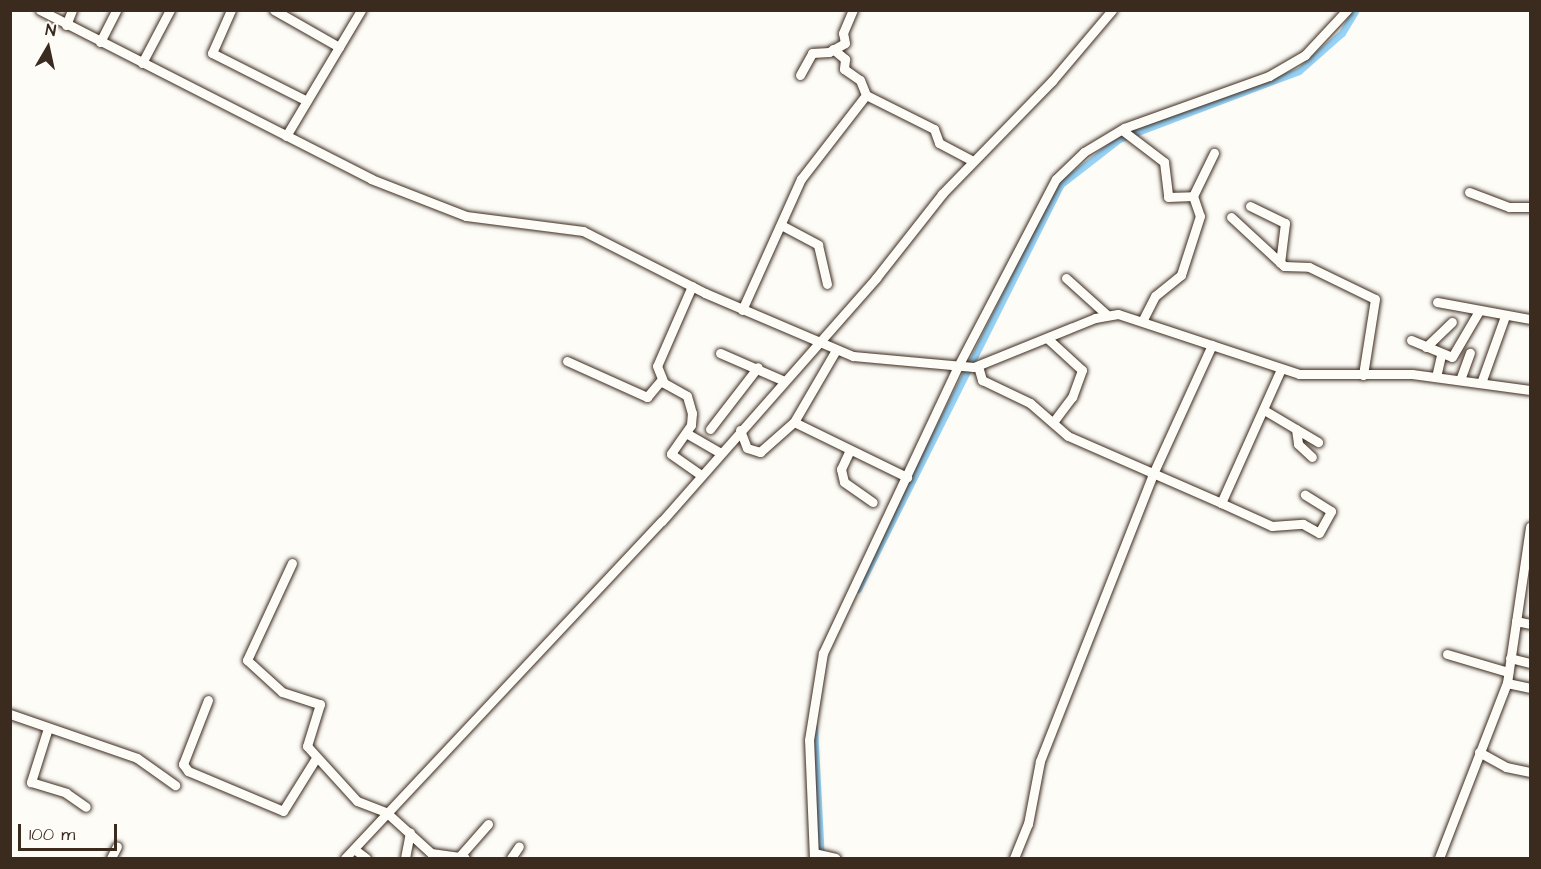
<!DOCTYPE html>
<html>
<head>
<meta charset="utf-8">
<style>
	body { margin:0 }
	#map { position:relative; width:1541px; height:869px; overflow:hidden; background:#fdfcf7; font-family:"Architects Daughter",sans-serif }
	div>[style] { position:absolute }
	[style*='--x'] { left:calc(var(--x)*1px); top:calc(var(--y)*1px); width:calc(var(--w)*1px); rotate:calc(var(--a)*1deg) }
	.canal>* { height:7px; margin:-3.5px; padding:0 3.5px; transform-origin:3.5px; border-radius:3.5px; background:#96d3f7 }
	.roads { filter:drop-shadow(0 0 2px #3b2a1e) drop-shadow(0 0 2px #3b2a1e) }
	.minor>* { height:9px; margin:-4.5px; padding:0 4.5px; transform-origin:4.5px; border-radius:4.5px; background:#fdfcf7 }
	span { translate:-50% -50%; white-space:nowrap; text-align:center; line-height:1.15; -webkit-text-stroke:5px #fdfcf7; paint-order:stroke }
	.frame { position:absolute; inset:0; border:12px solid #3b2a1e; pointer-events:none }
	.north { position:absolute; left:18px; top:18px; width:60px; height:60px; -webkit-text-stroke:4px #fdfcf7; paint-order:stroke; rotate:9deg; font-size:16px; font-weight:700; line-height:24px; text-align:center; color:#3b2a1e }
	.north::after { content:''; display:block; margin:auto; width:21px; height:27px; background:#3b2a1e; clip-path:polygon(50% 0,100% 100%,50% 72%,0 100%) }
	.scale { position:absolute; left:18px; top:824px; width:99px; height:27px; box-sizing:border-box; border:3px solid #3b2a1e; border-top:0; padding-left:8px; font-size:18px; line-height:21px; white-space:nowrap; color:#3b2a1e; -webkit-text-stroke:4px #fdfcf7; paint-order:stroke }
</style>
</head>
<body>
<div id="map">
	<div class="canal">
		<i style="--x:858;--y:589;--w:452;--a:-63.4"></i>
		<i style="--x:1060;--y:185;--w:75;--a:-37.9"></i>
		<i style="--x:1119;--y:139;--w:192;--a:-20.7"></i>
		<i style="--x:1299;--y:71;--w:57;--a:-41.5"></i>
		<i style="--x:1342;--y:33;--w:27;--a:-59"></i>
		<i style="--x:814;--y:726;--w:132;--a:87"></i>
	</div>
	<div class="roads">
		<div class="minor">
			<i style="--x:40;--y:10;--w:372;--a:27"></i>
			<i style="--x:371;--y:179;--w:102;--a:21.3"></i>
			<i style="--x:466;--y:216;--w:118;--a:7.3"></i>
			<i style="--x:583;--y:231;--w:137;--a:26.9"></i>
			<i style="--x:705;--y:293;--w:161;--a:23.1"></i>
			<i style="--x:853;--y:356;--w:121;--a:5.2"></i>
			<i style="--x:974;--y:367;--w:131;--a:-22"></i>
			<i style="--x:1095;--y:318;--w:23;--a:-10"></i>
			<i style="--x:1118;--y:314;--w:191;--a:18.3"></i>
			<i style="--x:1299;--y:374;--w:113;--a:0"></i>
			<i style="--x:1412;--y:374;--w:119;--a:7.7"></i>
			<i style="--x:231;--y:10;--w:47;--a:113.8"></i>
			<i style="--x:212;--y:53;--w:106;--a:26.8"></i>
			<i style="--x:274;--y:10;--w:75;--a:29.6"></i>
			<i style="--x:66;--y:25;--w:16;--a:-68"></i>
			<i style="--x:100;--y:42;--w:36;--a:-63"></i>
			<i style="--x:833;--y:49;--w:16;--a:40"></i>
			<i style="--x:845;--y:59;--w:10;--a:96"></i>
			<i style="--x:844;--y:69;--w:19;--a:35"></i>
			<i style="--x:860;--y:80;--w:16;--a:68"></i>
			<i style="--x:142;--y:63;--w:60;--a:-62.2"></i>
			<i style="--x:800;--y:75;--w:25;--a:-61"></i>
			<i style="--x:812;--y:53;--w:17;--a:-3"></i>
			<i style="--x:829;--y:52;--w:18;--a:-29"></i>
			<i style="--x:845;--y:43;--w:10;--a:-101"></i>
			<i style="--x:843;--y:33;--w:25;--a:-67"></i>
			<i style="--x:1122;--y:130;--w:53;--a:37.3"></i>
			<i style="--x:1164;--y:162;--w:35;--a:83"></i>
			<i style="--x:1168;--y:197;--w:25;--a:-2"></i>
			<i style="--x:1193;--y:196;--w:21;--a:71"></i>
			<i style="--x:1200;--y:216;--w:62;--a:107.9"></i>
			<i style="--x:1181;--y:275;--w:33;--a:141"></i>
			<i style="--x:1155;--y:296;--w:25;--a:117"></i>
			<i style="--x:286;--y:136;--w:147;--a:-59.2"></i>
			<i style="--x:1469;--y:192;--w:43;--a:20.6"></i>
			<i style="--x:1509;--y:207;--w:21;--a:0"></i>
			<i style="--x:1193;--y:196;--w:48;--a:-64"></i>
			<i style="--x:1250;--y:206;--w:39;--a:26"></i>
			<i style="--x:1285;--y:223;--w:40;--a:97.1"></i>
			<i style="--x:1231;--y:217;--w:72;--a:42.8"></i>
			<i style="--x:1284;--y:266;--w:25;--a:2"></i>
			<i style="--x:1309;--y:267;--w:73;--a:25.9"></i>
			<i style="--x:1375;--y:299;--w:77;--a:99"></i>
			<i style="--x:783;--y:226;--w:40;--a:28"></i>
			<i style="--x:818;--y:245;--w:40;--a:77"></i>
			<i style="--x:1066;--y:278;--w:54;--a:42"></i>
			<i style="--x:692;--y:286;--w:87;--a:113.6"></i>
			<i style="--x:657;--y:366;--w:18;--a:68"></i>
			<i style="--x:664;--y:383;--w:26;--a:29"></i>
			<i style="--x:687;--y:396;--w:18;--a:74"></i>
			<i style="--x:692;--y:413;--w:12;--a:95"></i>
			<i style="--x:691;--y:425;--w:35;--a:125"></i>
			<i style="--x:671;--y:454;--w:37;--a:35"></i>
			<i style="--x:1437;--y:302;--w:95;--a:10.4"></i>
			<i style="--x:742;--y:310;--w:144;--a:-65.8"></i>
			<i style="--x:801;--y:179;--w:106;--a:-52.3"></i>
			<i style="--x:866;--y:95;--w:76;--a:26.6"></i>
			<i style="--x:934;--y:129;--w:15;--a:70"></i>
			<i style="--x:939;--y:143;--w:38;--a:28"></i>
			<i style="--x:1048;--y:339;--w:46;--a:42.4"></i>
			<i style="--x:1082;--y:370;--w:29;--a:110"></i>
			<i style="--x:1072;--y:397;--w:31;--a:127"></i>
			<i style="--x:1411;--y:340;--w:44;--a:22.5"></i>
			<i style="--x:1452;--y:357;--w:53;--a:-59.6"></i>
			<i style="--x:1426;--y:347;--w:36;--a:-44"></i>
			<i style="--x:836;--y:350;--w:83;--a:120.3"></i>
			<i style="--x:794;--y:422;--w:126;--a:26"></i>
			<i style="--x:720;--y:353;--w:68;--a:23.5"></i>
			<i style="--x:567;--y:361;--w:88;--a:24.2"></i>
			<i style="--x:647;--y:397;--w:23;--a:-50"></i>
			<i style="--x:978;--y:366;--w:15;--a:74"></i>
			<i style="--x:982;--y:380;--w:53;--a:25.6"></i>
			<i style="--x:1030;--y:403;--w:50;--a:41"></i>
			<i style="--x:1068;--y:436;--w:167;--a:23.6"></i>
			<i style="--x:1281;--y:369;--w:147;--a:114.1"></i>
			<i style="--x:1221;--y:503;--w:56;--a:24.3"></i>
			<i style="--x:1272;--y:526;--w:31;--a:-4"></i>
			<i style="--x:1303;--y:524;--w:18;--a:29"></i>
			<i style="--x:1319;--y:533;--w:25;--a:-61"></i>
			<i style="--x:1331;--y:511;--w:31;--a:-148"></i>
			<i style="--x:1436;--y:377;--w:22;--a:-77"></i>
			<i style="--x:1460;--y:380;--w:29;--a:-70"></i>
			<i style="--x:1481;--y:383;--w:71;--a:-70.3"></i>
			<i style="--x:1264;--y:410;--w:63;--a:30.7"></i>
			<i style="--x:710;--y:429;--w:78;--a:-52.3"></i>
			<i style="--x:1296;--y:429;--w:15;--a:82"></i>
			<i style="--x:1298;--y:444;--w:19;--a:43"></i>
			<i style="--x:740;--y:430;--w:19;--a:69"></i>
			<i style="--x:747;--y:448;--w:14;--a:17"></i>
			<i style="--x:760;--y:452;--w:45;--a:-41.4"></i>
			<i style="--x:686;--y:433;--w:39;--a:30"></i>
			<i style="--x:849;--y:452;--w:19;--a:115"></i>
			<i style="--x:841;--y:469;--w:13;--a:77"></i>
			<i style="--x:844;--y:482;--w:35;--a:35"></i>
			<i style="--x:292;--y:563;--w:107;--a:114.9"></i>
			<i style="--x:247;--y:660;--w:47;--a:42.4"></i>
			<i style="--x:282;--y:692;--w:40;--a:18"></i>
			<i style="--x:320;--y:704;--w:44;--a:107.2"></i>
			<i style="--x:307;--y:746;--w:74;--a:47.7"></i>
			<i style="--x:357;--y:801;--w:31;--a:21"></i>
			<i style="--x:386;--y:812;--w:61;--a:42.3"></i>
			<i style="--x:431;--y:853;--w:34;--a:8"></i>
			<i style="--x:1516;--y:621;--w:14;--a:12"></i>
			<i style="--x:1447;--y:654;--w:64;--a:16.4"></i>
			<i style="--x:1510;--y:658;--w:21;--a:14"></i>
			<i style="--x:1507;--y:683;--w:24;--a:12"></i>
			<i style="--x:208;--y:700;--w:69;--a:111.3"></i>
			<i style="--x:183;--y:764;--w:9;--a:54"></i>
			<i style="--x:188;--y:771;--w:103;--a:22.8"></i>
			<i style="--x:283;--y:811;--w:62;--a:-58.1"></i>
			<i style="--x:10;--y:714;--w:134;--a:19.1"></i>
			<i style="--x:137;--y:758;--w:47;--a:35.4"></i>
			<i style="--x:48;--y:728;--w:57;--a:107.5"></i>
			<i style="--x:31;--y:782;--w:37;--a:17"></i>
			<i style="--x:66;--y:793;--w:24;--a:35"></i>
			<i style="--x:1479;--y:752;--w:31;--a:29"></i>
			<i style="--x:1506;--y:767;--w:25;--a:12"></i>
			<i style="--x:354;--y:849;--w:15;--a:37"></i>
			<i style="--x:814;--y:853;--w:22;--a:13"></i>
			<i style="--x:459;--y:857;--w:44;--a:-48.7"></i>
			<i style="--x:111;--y:858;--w:13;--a:-63"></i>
			<i style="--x:345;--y:858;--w:463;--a:-46.8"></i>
			<i style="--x:662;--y:521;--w:324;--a:-48.6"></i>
			<i style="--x:876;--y:278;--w:107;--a:-51.8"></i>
			<i style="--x:942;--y:194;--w:158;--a:-45.8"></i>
			<i style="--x:1052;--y:81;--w:93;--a:-49.8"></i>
			<i style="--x:405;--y:858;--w:26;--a:-79"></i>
			<i style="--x:511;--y:858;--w:14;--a:-56"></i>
			<i style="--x:814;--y:858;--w:118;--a:-92.4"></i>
			<i style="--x:809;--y:740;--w:88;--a:-80.9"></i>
			<i style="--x:823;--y:653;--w:315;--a:-64.8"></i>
			<i style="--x:957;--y:368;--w:213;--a:-62.4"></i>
			<i style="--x:1056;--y:179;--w:39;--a:-44"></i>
			<i style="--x:1084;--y:152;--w:47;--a:-31"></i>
			<i style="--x:1124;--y:128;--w:154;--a:-19.7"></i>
			<i style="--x:1269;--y:76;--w:42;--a:-30.3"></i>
			<i style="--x:1305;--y:55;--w:62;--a:-47"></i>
			<i style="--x:1014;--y:858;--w:37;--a:-68"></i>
			<i style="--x:1028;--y:824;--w:64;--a:-79.2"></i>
			<i style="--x:1040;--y:761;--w:306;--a:-68.5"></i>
			<i style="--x:1152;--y:476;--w:144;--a:-65.4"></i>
			<i style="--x:1439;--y:858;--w:188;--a:-68.8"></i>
			<i style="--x:1507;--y:683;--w:158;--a:-81.6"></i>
		</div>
	</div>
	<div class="frame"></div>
	<div class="north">N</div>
	<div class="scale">100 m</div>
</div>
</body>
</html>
